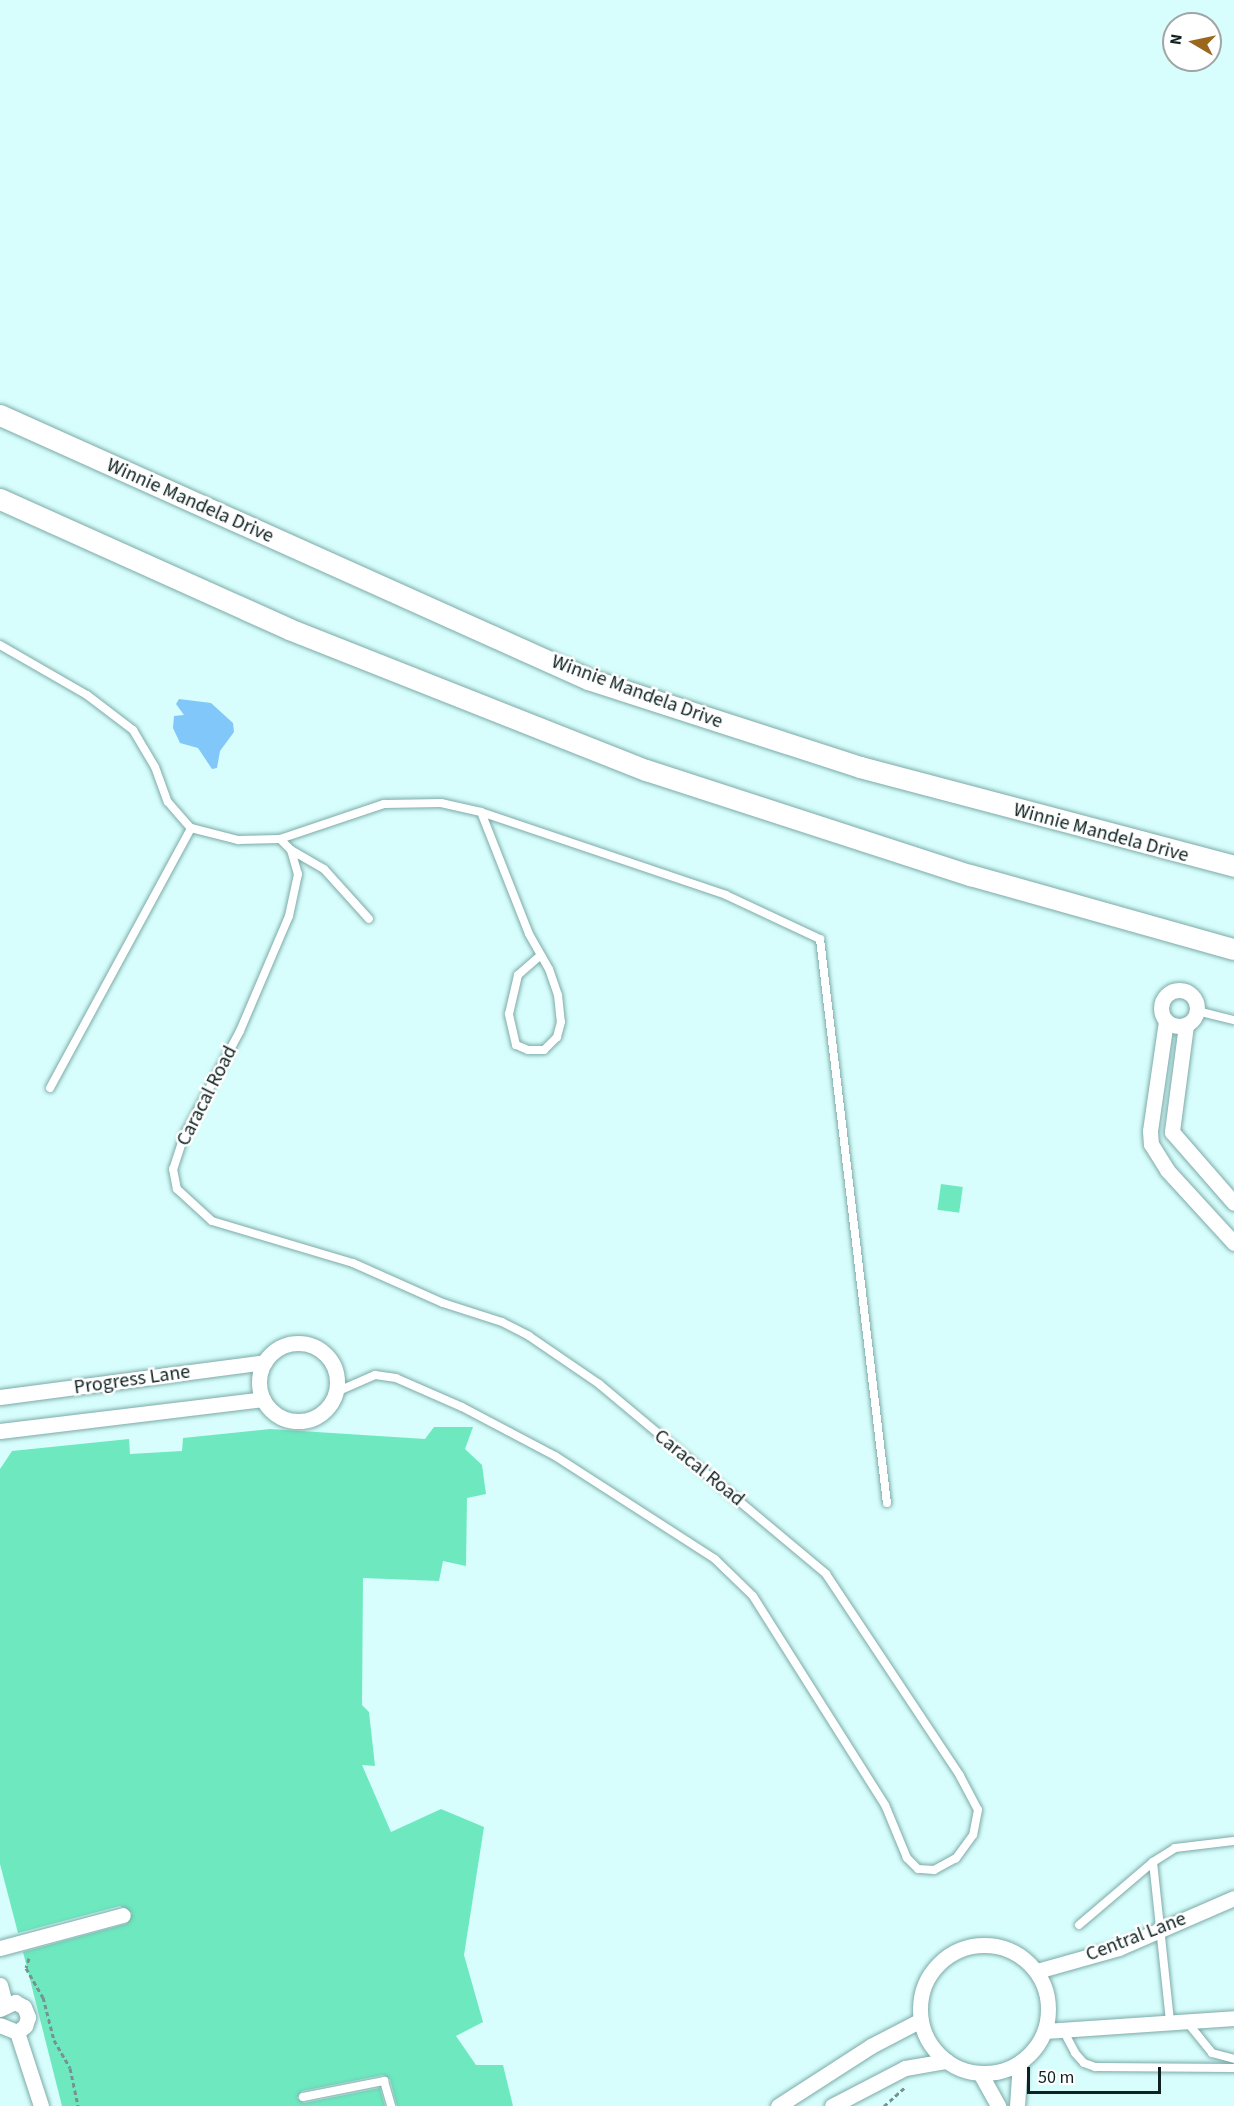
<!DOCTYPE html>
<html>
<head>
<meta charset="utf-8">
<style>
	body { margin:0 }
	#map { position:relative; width:1234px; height:2106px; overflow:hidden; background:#d7fefc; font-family:"Source Sans 3",sans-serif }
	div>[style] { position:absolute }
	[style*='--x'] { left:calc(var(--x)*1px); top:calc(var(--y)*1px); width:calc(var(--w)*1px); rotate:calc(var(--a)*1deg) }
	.water>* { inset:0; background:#81c7fa }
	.building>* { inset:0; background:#6ee9bf; transform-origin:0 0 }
	.path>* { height:3px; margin-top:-1.5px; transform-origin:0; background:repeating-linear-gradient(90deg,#769392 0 4.5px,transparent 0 7.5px) }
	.roads { filter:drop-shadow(0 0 2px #7caaa8) drop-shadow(0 0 2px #7caaa8) }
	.lane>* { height:8px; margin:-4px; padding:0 4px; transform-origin:4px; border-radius:4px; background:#fff }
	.street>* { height:15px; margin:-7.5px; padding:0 7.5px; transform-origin:7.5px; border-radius:7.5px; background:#fff }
	.street>.ring { margin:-7.5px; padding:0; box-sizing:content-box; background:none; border:15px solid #fff; border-radius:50% }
	.secondary>* { height:21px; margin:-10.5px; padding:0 10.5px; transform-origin:10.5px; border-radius:10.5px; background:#fff }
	span { translate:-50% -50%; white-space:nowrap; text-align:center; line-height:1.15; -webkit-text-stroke:5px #fff; paint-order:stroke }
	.street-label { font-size:20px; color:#0f2121 }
	.north { position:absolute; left:1162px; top:12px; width:60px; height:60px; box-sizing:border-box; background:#fff; border:2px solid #9fa6a6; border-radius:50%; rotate:279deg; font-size:16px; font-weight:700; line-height:24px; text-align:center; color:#0f2121 }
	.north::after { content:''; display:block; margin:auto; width:21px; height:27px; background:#9b671d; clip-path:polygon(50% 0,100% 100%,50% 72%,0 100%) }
	.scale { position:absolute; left:1027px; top:2067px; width:134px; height:27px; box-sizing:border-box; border:3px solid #0f2121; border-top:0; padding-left:8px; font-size:18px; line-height:21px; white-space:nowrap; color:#0f2121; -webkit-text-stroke:4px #fff; paint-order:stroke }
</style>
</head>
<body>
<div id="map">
	<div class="water">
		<i style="clip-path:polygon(179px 699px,211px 703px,233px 723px,234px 732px,220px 751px,217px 768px,212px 769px,198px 748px,180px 743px,173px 728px,174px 716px,184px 715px,176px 704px)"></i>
	</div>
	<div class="building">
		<i style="left:941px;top:1184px;width:22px;height:26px;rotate:8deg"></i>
		<i style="clip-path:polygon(434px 1427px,473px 1427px,465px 1449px,482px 1465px,486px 1494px,467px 1498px,466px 1566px,443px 1561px,439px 1581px,363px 1578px,362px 1705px,369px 1712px,375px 1766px,362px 1765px,391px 1832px,441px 1809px,484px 1827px,464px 1955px,483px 2022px,456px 2036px,476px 2065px,503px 2065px,513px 2106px,397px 2106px,390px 2079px,383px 2075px,302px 2091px,297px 2098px,304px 2103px,380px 2088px,385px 2106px,62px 2106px,23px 1952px,126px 1924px,132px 1913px,120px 1906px,18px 1933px,0 1864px,0 1469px,12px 1451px,129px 1439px,130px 1454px,182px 1451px,183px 1438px,270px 1429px,425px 1439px)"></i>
	</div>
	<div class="path">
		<i style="--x:29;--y:1958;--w:10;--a:107"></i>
		<i style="--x:26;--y:1968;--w:34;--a:60"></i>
		<i style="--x:43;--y:1997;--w:44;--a:75.7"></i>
		<i style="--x:54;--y:2040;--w:32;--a:60"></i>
		<i style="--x:70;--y:2068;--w:39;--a:78"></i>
		<i style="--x:884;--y:2106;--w:28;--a:-42"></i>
	</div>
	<div class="roads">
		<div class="lane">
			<i style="--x:0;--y:645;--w:100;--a:29.9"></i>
			<i style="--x:87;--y:695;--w:58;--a:37.3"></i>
			<i style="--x:133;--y:730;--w:43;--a:59.3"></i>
			<i style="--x:155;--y:767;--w:37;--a:70"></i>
			<i style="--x:168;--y:802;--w:35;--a:49"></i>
			<i style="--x:191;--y:828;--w:49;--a:14.3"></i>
			<i style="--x:238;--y:840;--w:42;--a:-1.4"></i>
			<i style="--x:280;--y:839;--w:16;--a:45"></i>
			<i style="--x:291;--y:850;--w:25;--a:74"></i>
			<i style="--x:298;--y:874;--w:43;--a:102.1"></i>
			<i style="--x:289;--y:916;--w:125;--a:113.1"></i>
			<i style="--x:240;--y:1031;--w:119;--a:118.1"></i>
			<i style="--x:184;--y:1136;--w:35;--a:108"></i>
			<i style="--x:173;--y:1169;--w:20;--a:79"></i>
			<i style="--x:177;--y:1189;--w:47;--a:42.4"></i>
			<i style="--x:212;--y:1221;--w:147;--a:16.6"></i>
			<i style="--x:353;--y:1263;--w:98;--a:24"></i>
			<i style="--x:443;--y:1303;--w:62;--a:17.9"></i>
			<i style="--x:502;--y:1322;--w:30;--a:27"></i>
			<i style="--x:529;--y:1336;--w:85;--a:34.4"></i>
			<i style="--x:599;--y:1384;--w:296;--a:39.9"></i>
			<i style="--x:826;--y:1574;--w:242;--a:56.4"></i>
			<i style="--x:960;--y:1776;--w:38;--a:62"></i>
			<i style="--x:978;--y:1810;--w:25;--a:101"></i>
			<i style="--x:973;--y:1835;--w:29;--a:126"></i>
			<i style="--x:956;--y:1858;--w:25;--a:151"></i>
			<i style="--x:934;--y:1870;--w:16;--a:-176"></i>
			<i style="--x:918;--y:1869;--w:16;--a:-135"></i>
			<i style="--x:907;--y:1858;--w:57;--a:-112.5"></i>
			<i style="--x:885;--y:1805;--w:247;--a:-122.3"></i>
			<i style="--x:753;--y:1596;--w:53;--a:-135.8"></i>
			<i style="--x:715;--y:1559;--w:190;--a:-147.2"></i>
			<i style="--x:555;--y:1456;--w:105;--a:-152.2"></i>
			<i style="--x:462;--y:1407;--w:72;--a:-156.3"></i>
			<i style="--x:396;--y:1378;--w:21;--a:-172"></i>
			<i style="--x:375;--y:1375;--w:43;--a:156.4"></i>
			<i style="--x:481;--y:812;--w:259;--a:18.7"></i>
			<i style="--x:726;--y:895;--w:104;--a:25.1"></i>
			<i style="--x:820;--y:939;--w:568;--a:83.23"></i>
			<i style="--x:280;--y:839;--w:110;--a:-18.6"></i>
			<i style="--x:384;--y:804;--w:57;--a:-1"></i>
			<i style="--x:441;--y:803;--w:41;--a:12.7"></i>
			<i style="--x:481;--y:812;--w:131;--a:68.5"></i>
			<i style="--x:529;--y:934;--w:40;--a:60.3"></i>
			<i style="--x:549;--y:969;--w:28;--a:71"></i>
			<i style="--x:558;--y:995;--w:27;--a:84"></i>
			<i style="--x:561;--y:1022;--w:16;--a:105"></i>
			<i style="--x:557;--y:1037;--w:18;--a:135"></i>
			<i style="--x:544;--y:1050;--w:16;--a:180"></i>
			<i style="--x:528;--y:1050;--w:13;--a:-157"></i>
			<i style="--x:516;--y:1045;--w:32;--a:-103"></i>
			<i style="--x:509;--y:1014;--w:40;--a:-77"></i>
			<i style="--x:518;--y:975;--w:30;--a:-41"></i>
			<i style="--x:291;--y:850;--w:38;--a:30"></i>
			<i style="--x:324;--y:869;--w:67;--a:48"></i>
			<i style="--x:1197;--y:1011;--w:38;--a:14"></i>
			<i style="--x:50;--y:1088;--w:296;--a:-61.5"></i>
			<i style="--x:1079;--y:1925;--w:97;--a:-40.4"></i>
			<i style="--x:1170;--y:2021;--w:160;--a:-96.1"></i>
			<i style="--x:1153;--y:1862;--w:26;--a:-32"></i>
			<i style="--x:1175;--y:1848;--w:59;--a:-6.8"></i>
			<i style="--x:1187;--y:2022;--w:40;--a:51"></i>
			<i style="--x:1212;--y:2053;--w:23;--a:15"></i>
			<i style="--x:1063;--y:2030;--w:26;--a:62"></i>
			<i style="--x:1075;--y:2053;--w:13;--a:48"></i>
			<i style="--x:1084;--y:2063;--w:12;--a:20"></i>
			<i style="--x:1095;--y:2067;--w:139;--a:0.4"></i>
			<i style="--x:303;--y:2097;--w:83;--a:-11.2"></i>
			<i style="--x:384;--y:2081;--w:26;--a:74"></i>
		</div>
		<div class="street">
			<i class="ring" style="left:1161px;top:990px;width:21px;height:21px"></i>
			<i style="--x:1166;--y:1021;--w:111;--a:98.3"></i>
			<i style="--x:1150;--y:1131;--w:13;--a:86"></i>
			<i style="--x:1151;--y:1144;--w:31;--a:58"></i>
			<i style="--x:1167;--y:1170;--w:99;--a:47.5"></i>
			<i style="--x:1186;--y:1025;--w:108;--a:97.5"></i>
			<i style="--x:1172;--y:1132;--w:94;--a:48.9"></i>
			<i class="ring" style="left:259px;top:1343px;width:63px;height:63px"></i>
			<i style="--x:0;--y:1397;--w:267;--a:-7.5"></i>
			<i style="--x:0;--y:1431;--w:265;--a:-6.9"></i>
			<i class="ring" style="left:920px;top:1945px;width:113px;height:113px"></i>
			<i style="--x:0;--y:1948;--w:127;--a:-15"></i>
			<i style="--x:1037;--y:1971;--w:85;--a:-15.7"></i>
			<i style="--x:1119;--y:1948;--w:125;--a:-23.5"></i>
			<i style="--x:0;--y:1985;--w:20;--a:75"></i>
			<i style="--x:0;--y:2009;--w:17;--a:-25"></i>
			<i style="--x:15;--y:2002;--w:10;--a:29"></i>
			<i style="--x:24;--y:2007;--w:11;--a:68"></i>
			<i style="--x:28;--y:2017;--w:9;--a:108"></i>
			<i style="--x:25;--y:2026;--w:10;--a:143"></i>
			<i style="--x:17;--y:2032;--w:18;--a:-158"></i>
			<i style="--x:1045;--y:2031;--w:189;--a:-3.9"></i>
			<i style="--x:17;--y:2032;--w:78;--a:72"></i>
			<i style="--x:980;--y:2073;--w:38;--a:61"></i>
			<i style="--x:778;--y:2106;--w:111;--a:-32.8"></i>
			<i style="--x:871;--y:2046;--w:56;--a:-27.5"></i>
			<i style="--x:832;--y:2106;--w:82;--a:-27.5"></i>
			<i style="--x:905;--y:2068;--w:42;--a:-9.7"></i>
			<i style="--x:1017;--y:2106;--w:44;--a:-86.1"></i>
		</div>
		<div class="secondary">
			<i style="--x:0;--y:415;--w:645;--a:24.18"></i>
			<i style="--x:588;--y:679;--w:286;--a:17.9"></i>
			<i style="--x:860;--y:767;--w:387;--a:14.8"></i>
			<i style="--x:0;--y:499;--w:317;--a:24.2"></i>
			<i style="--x:289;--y:629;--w:384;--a:21.6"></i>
			<i style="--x:646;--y:770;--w:341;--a:18"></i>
			<i style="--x:970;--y:875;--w:274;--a:15.7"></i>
		</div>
	</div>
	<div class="street-label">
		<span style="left:190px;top:501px;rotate:24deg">Winnie Mandela Drive</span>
		<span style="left:637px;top:692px;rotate:20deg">Winnie Mandela Drive</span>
		<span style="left:1101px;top:833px;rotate:15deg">Winnie Mandela Drive</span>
		<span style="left:207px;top:1096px;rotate:-63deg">Caracal Road</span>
		<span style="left:132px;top:1380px;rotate:-8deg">Progress Lane</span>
		<span style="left:699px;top:1468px;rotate:39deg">Caracal Road</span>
		<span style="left:1136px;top:1937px;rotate:-21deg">Central Lane</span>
	</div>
	<div class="north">N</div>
	<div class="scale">50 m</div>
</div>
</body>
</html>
